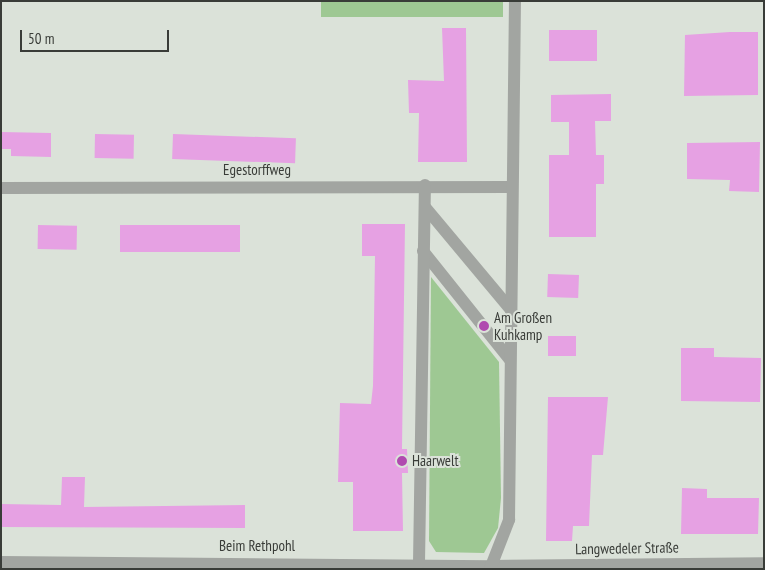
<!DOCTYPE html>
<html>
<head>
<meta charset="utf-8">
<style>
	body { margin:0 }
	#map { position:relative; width:765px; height:570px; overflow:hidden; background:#dbe2d9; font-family:"PT Sans Narrow",sans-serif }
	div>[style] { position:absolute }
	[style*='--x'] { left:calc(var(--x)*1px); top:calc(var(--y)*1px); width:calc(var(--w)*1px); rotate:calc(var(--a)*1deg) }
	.green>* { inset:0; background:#9ec893; transform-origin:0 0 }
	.building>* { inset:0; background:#e6a1e3; transform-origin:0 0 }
	.minor>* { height:12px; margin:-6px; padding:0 6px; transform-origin:6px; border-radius:6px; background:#a2a5a1 }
	.dots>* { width:14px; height:14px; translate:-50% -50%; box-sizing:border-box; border:2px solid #dbe2d9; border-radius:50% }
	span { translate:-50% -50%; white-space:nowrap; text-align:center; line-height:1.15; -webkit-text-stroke:4px #dbe2d9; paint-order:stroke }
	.street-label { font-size:15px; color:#393c38 }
	.poi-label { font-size:15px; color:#393c38 }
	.left { translate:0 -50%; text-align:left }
	.frame { position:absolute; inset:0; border:2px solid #393c38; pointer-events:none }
	.scale { position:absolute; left:20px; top:30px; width:149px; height:22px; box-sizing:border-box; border:2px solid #393c38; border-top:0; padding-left:6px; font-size:15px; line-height:18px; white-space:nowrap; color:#393c38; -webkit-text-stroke:4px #dbe2d9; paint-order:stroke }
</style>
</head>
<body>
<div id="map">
	<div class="green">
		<i style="left:321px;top:1px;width:182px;height:16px"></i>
		<i style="clip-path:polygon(431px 277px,499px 362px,501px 498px,498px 528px,484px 553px,436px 552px,429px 541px)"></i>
	</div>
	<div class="building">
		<i style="clip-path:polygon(442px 28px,466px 28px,467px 162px,418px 162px,419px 113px,409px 113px,408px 80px,444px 81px)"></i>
		<i style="left:549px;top:30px;width:48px;height:31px"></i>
		<i style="clip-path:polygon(730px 32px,758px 32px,758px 95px,684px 96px,685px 35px)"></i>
		<i style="clip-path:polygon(611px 94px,611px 121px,595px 121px,596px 155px,604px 155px,604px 184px,596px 184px,596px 237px,549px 237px,549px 155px,569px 155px,569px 122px,551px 122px,551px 95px)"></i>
		<i style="clip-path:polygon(1px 132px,51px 133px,51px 157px,11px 156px,11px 149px,1px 149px)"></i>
		<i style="left:95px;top:134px;width:39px;height:24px;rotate:1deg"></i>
		<i style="left:173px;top:134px;width:123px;height:25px;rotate:2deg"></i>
		<i style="clip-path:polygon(760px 142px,759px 192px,729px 191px,730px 180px,687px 179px,687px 143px)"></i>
		<i style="clip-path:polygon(362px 224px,405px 224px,402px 449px,407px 449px,408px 473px,402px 473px,403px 531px,353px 531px,353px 482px,338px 482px,340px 403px,371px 404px,373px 386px,375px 256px,362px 256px)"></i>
		<i style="left:38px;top:225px;width:39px;height:24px;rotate:1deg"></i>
		<i style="left:120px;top:225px;width:120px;height:27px"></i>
		<i style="left:548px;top:274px;width:31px;height:23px;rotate:2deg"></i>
		<i style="left:576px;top:336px;width:20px;height:28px;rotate:90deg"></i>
		<i style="clip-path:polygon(681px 348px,714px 348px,714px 357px,761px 358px,760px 402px,681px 401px)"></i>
		<i style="clip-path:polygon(548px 397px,608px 397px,603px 455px,592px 455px,589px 526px,573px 526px,572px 541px,546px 541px)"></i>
		<i style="clip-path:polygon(62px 477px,85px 477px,84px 507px,245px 505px,245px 528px,1px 527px,1px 504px,61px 505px)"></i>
		<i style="clip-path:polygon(682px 488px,707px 489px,707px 498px,759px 498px,758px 534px,681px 534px)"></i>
	</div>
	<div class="minor">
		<i style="--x:1;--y:188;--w:511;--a:-0.11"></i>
		<i style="--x:425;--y:207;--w:134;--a:50.1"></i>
		<i style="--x:423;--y:251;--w:139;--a:51.4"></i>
		<i style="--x:1;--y:562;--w:489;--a:0.5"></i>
		<i style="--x:490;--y:566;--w:274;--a:-0.6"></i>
		<i style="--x:419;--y:563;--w:378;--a:-89.1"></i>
		<i style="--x:490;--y:569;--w:53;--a:-68.8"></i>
		<i style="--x:509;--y:520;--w:519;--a:-89.34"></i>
	</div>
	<div class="dots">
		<i style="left:484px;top:326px;background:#b04aaf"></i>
		<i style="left:402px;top:461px;background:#b04aaf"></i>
	</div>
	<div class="street-label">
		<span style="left:257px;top:170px">Egestorffweg</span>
		<span style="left:257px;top:546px">Beim Rethpohl</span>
		<span style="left:627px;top:548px;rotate:-1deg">Langwedeler Straße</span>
	</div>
	<div class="poi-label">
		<span class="left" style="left:494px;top:326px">Am Großen<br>Kuhkamp</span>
		<span class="left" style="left:412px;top:461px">Haarwelt</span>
	</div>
	<div class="frame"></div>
	<div class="scale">50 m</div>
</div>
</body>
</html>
